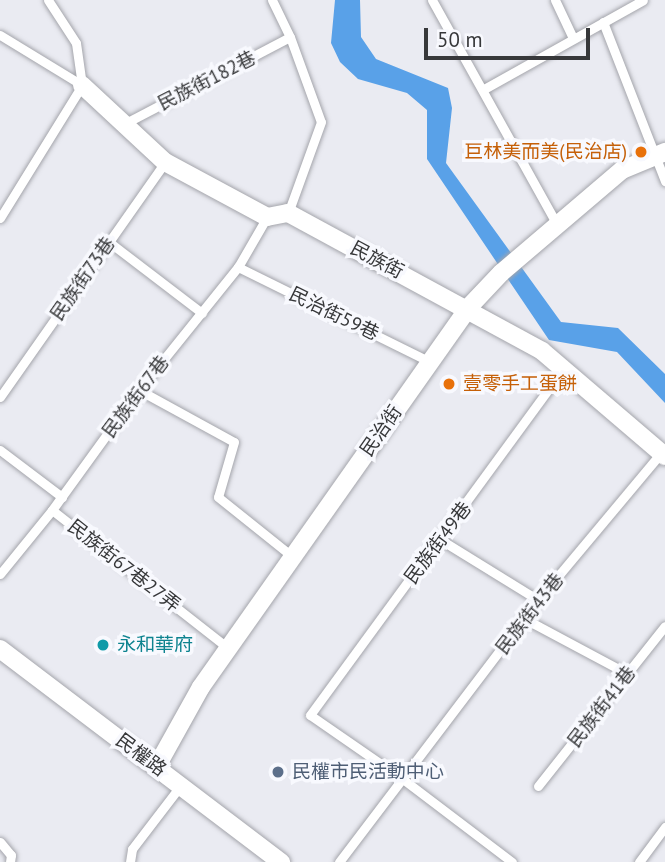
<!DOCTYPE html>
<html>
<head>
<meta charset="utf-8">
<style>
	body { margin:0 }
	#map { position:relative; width:665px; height:862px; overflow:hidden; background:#eaebf2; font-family:"PT Sans","Noto Sans TC",sans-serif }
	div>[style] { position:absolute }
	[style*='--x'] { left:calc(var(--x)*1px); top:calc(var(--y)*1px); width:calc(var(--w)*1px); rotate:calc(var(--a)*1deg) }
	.water>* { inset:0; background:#59a1e8 }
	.roads { filter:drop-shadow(0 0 2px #a4a5ab) drop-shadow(0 0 2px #a4a5ab) }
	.lane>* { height:9px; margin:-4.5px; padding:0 4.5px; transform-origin:4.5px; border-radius:4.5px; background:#fff }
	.street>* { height:18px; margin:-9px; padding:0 9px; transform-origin:9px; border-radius:9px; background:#fff }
	.dots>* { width:19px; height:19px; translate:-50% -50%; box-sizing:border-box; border:4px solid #f8f9fe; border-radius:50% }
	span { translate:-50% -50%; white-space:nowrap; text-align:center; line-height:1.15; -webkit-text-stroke:7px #f8f9fe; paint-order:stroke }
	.street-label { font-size:19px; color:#37383a }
	.food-label { font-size:19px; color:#c56008 }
	.right { translate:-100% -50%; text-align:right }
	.left { translate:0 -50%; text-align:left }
	.culture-label { font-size:19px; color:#0d838f }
	.service-label { font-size:19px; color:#4e5e75 }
	.scale { position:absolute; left:424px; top:28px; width:166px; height:32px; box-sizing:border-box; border:4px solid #37383a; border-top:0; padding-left:9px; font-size:21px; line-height:24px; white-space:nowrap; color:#37383a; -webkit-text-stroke:5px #f8f9fe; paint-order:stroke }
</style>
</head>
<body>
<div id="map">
	<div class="water">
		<i style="clip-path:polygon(335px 0,360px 0,361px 37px,376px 59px,448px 88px,452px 108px,446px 163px,561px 322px,618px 328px,665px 374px,665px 403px,617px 352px,549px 340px,427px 159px,427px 110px,407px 93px,358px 79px,340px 62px,331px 43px)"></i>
	</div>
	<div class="roads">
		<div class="lane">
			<i style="--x:48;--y:0;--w:51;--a:56.9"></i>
			<i style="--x:76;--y:43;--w:42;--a:81.9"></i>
			<i style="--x:272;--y:0;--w:41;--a:64.1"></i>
			<i style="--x:290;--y:37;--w:90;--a:70"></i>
			<i style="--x:321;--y:122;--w:97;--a:109.9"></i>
			<i style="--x:432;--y:0;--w:257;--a:60.9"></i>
			<i style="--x:555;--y:0;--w:42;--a:64.7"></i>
			<i style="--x:603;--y:22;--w:171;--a:68.7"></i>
			<i style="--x:0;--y:35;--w:96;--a:31.4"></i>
			<i style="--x:484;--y:89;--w:182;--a:-29.2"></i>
			<i style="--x:124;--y:124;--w:187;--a:-27.7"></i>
			<i style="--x:0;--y:218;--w:156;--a:-58.3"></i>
			<i style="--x:109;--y:242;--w:117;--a:37.4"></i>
			<i style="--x:238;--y:267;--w:214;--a:26.3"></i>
			<i style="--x:139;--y:390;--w:108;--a:28.7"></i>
			<i style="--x:234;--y:442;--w:57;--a:106.2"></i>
			<i style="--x:218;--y:497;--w:96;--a:38.7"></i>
			<i style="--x:0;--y:397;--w:287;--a:-54.9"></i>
			<i style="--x:0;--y:450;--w:78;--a:37.2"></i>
			<i style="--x:52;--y:510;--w:224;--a:38.1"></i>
			<i style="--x:441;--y:540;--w:114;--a:31.7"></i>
			<i style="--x:0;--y:574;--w:82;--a:-50.9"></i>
			<i style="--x:52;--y:510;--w:148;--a:-54.1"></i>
			<i style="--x:139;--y:390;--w:158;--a:-51.2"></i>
			<i style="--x:238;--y:267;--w:58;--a:-59.9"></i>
			<i style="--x:525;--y:619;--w:117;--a:28.1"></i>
			<i style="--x:538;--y:786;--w:204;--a:-51.6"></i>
			<i style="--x:0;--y:842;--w:17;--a:50"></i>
			<i style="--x:11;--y:855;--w:7;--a:98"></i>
			<i style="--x:130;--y:862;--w:13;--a:-81"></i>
			<i style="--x:132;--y:849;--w:81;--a:-52.6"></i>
			<i style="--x:339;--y:862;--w:329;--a:-52.8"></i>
			<i style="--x:538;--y:600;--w:192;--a:-50.1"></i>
			<i style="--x:512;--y:862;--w:136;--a:-142.8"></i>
			<i style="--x:404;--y:780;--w:114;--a:-145.3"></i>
			<i style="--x:310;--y:715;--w:429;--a:-53.8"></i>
			<i style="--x:639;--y:862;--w:44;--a:-53.4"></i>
		</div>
		<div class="street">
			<i style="--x:82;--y:85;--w:113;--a:42.9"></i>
			<i style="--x:165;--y:162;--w:116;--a:28.3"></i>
			<i style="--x:267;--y:217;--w:21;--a:-11"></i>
			<i style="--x:288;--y:213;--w:289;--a:28.5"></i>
			<i style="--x:542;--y:351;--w:162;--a:40.5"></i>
			<i style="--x:0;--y:649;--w:353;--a:37.2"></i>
			<i style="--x:157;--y:766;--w:90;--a:-60.9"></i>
			<i style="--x:201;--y:687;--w:464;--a:-54.8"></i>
			<i style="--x:468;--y:308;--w:48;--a:-46.7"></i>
			<i style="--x:501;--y:273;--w:159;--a:-40.4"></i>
			<i style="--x:622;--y:170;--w:47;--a:-22.7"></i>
		</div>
	</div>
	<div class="dots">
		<i style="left:641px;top:152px;background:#e8710a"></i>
		<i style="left:449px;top:384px;background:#e8710a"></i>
		<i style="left:103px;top:645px;background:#0f9aa8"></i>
		<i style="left:278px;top:772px;background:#5c6f8a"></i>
	</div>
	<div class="street-label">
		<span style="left:207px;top:81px;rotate:-27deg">民族街182巷</span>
		<span style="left:377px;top:260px;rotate:28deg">民族街</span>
		<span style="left:83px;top:279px;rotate:-55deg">民族街73巷</span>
		<span style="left:334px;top:314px;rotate:26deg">民治街59巷</span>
		<span style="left:136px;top:397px;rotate:-53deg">民族街67巷</span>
		<span style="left:381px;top:431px;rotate:-55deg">民治街</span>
		<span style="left:438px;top:543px;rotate:-53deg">民族街49巷</span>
		<span style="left:124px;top:566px;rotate:38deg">民族街67巷27弄</span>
		<span style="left:530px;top:614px;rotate:-52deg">民族街43巷</span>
		<span style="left:602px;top:707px;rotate:-52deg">民族街41巷</span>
		<span style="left:141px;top:755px;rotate:37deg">民權路</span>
	</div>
	<div class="food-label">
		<span class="right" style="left:627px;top:152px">巨林美而美(民治店)</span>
		<span class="left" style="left:463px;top:384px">壹零手工蛋餅</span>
	</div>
	<div class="culture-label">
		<span class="left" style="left:117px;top:645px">永和華府</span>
	</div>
	<div class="service-label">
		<span class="left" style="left:292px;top:772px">民權市民活動中心</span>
	</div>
	<div class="scale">50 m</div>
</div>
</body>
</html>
